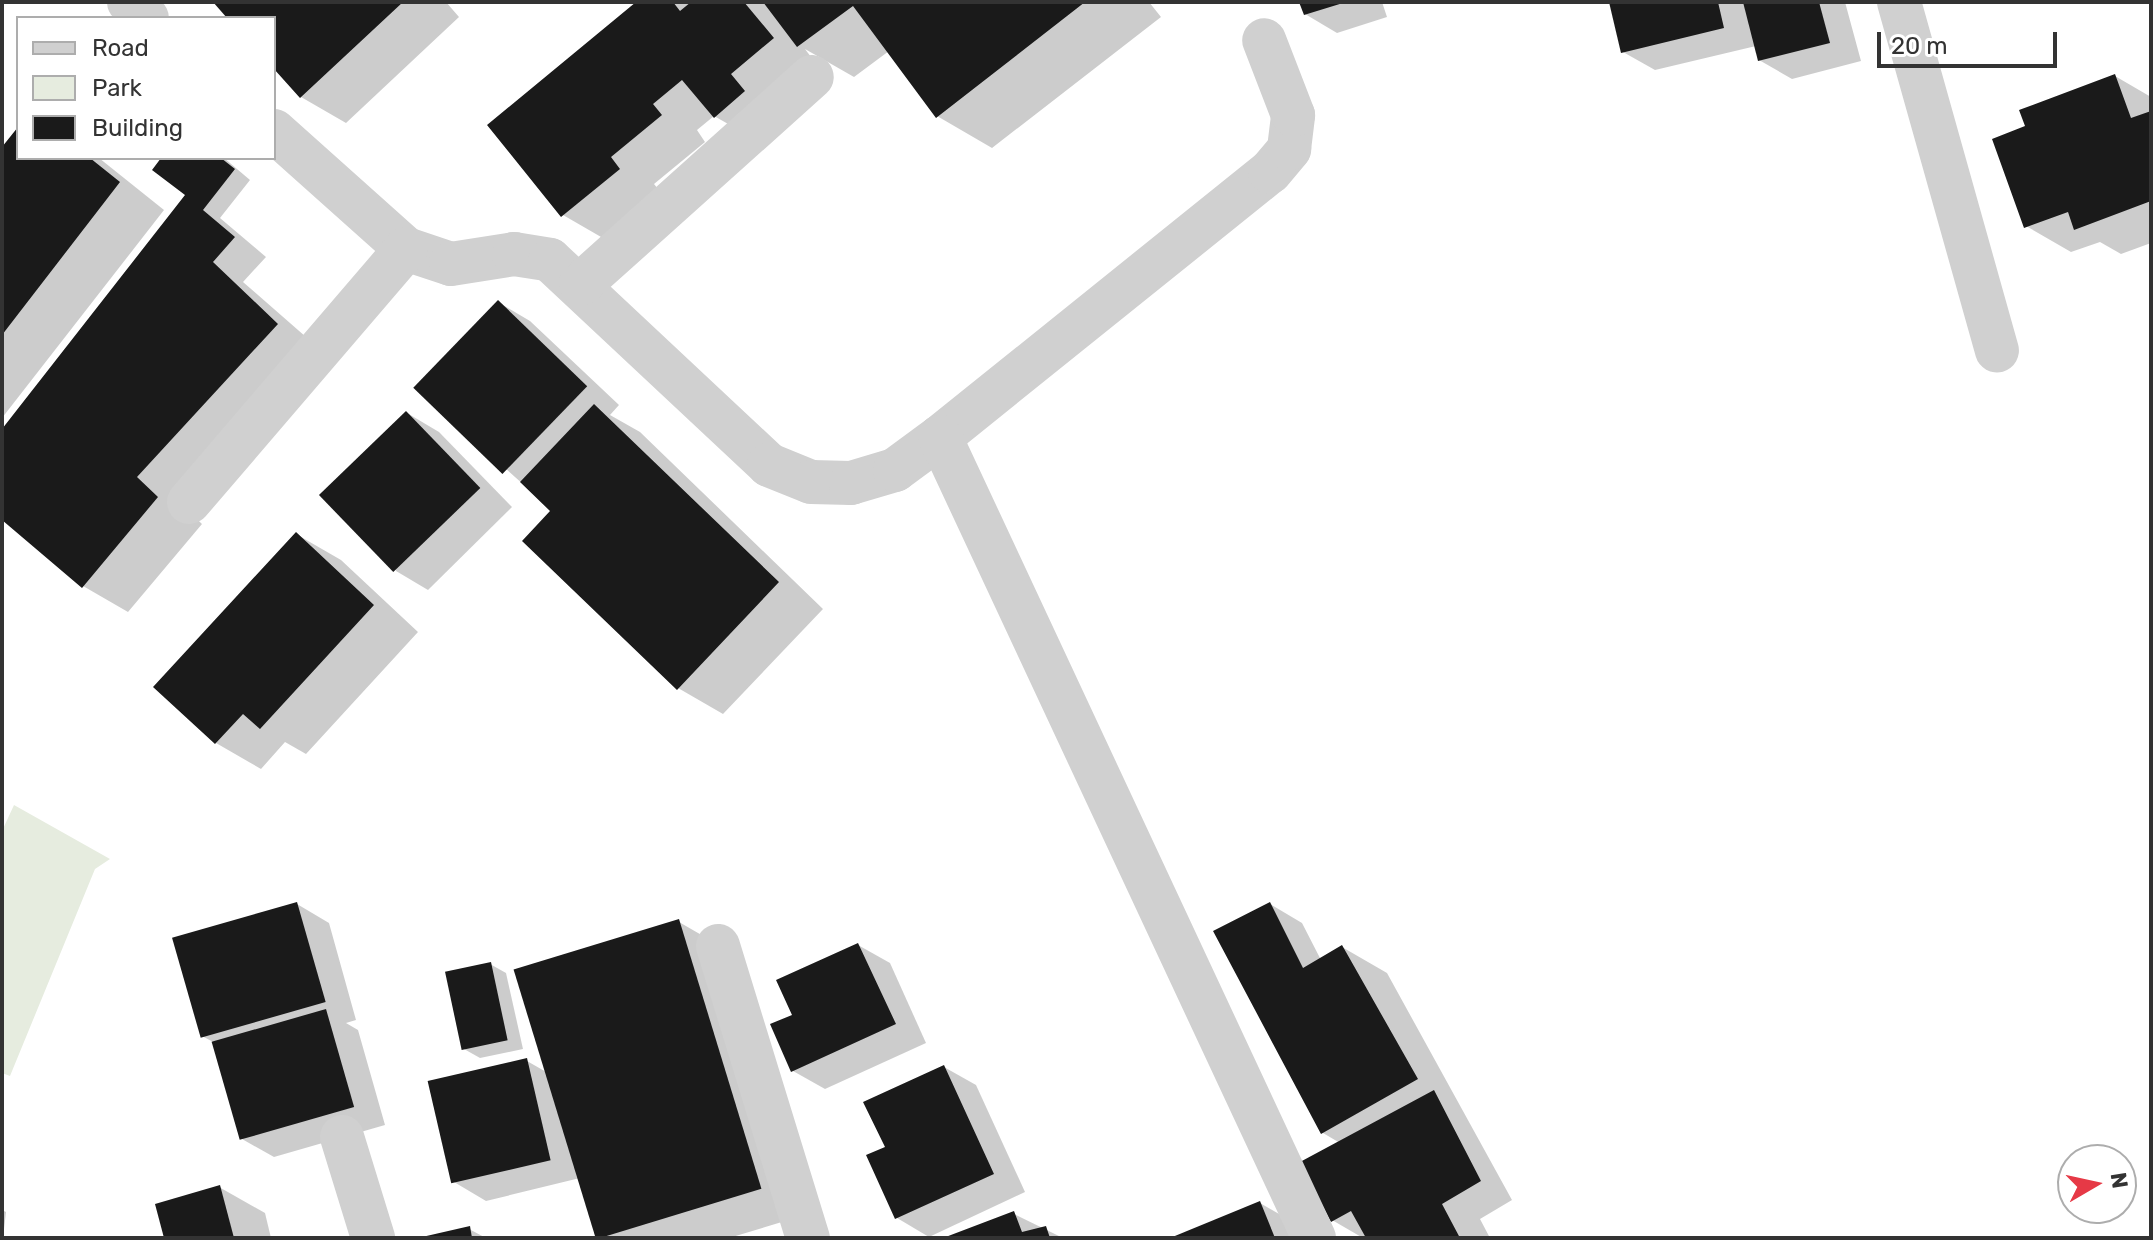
<!DOCTYPE html>
<html>
<head>
<meta charset="utf-8">
<style>
	body { margin:0 }
	#map { position:relative; width:2153px; height:1240px; overflow:hidden; background:#fff; font-family:Rubik,sans-serif }
	div>[style] { position:absolute }
	[style*='--x'] { left:calc(var(--x)*1px); top:calc(var(--y)*1px); width:calc(var(--w)*1px); rotate:calc(var(--a)*1deg) }
	.green>* { inset:0; background:#e6ecdf }
	.shadow>* { inset:0; background:#0003 }
	.building>* { inset:0; background:#1a1a1a; transform-origin:0 0 }
	.street>* { height:44px; margin:-22px; padding:0 22px; transform-origin:22px; border-radius:22px; background:#d0d0d0 }
	span { translate:-50% -50%; white-space:nowrap; text-align:center; line-height:1.15; -webkit-text-stroke:8px #fff; paint-order:stroke }
	.frame { position:absolute; inset:0; border:4px solid #333; pointer-events:none }
	.legend { position:absolute; left:16px; top:16px; width:260px; height:144px; box-sizing:border-box; background:#fff; border:2px solid #adadad; margin:0; padding:10px 14px; list-style:none; font-size:24px; color:#333 }
	.legend li { display:flex; align-items:center; gap:16px; height:40px }
	.legend b { width:40px; border:2px solid #adadad }
	.north { position:absolute; left:2057px; top:1144px; width:80px; height:80px; box-sizing:border-box; background:#fff; border:2px solid #adadad; border-radius:50%; rotate:81deg; font-size:22px; font-weight:700; line-height:32px; text-align:center; color:#333 }
	.north::after { content:''; display:block; margin:auto; width:28px; height:36px; background:#e63946; clip-path:polygon(50% 0,100% 100%,50% 72%,0 100%) }
	.scale { position:absolute; left:1877px; top:32px; width:180px; height:36px; box-sizing:border-box; border:4px solid #333; border-top:0; padding-left:10px; font-size:24px; line-height:28px; white-space:nowrap; color:#333; -webkit-text-stroke:6px #fff; paint-order:stroke }
</style>
</head>
<body>
<div id="map">
	<div class="green">
		<i style="clip-path:polygon(14px 805px,110px 859px,95px 869px,10px 1076px,2px 1073px,2px 831px)"></i>
	</div>
	<div class="shadow">
		<i style="clip-path:polygon(215px 2px,446px 2px,459px 17px,346px 123px,301px 97px,274px 67px,274px 18px,230px 18px)"></i>
		<i style="clip-path:polygon(639px 2px,1149px 2px,1161px 17px,992px 148px,937px 116px,889px 51px,854px 77px,805px 49px,817px 65px,760px 142px,714px 116px,697px 130px,705px 142px,654px 184px,663px 195px,608px 241px,563px 215px)"></i>
		<i style="clip-path:polygon(1301px 2px,1382px 2px,1387px 17px,1337px 33px,1305px 14px)"></i>
		<i style="clip-path:polygon(1611px 2px,1845px 2px,1861px 61px,1792px 79px,1759px 60px,1756px 46px,1655px 70px,1623px 52px)"></i>
		<i style="clip-path:polygon(2115px 76px,2151px 97px,2151px 243px,2121px 254px,2100px 242px,2071px 252px,2026px 226px,2027px 128px)"></i>
		<i style="clip-path:polygon(18px 130px,18px 158px,99px 158px,164px 210px,2px 418px,2px 150px)"></i>
		<i style="clip-path:polygon(164px 158px,224px 158px,250px 180px,220px 218px,266px 257px,243px 282px,322px 351px,181px 504px,202px 524px,128px 612px,83px 586px,2px 518px,2px 432px,188px 196px)"></i>
		<i style="clip-path:polygon(498px 302px,530px 321px,619px 405px,610px 415px,640px 432px,823px 609px,723px 714px,678px 688px,553px 511px,417px 389px)"></i>
		<i style="clip-path:polygon(407px 413px,439px 432px,512px 507px,428px 590px,396px 571px)"></i>
		<i style="clip-path:polygon(296px 534px,341px 560px,418px 632px,306px 754px,285px 742px,261px 769px,216px 743px)"></i>
		<i style="clip-path:polygon(297px 904px,329px 923px,356px 1020px,346px 1023px,358px 1030px,385px 1125px,274px 1157px,242px 1139px,215px 1043px,202px 1036px)"></i>
		<i style="clip-path:polygon(1270px 904px,1302px 923px,1321px 960px,1342px 947px,1387px 973px,1512px 1200px,1480px 1219px,1490px 1238px,1363px 1238px,1332px 1220px,1340px 1143px,1323px 1133px,1216px 932px)"></i>
		<i style="clip-path:polygon(679px 922px,724px 948px,805px 1215px,729px 1238px,599px 1238px,580px 1178px,486px 1201px,454px 1182px,527px 1061px,548px 1073px)"></i>
		<i style="clip-path:polygon(858px 945px,890px 963px,926px 1043px,825px 1089px,793px 1071px,795px 1016px)"></i>
		<i style="clip-path:polygon(490px 964px,506px 973px,523px 1049px,480px 1058px,464px 1049px)"></i>
		<i style="clip-path:polygon(944px 1067px,976px 1085px,1025px 1192px,929px 1237px,897px 1218px,887px 1148px)"></i>
		<i style="clip-path:polygon(219px 1187px,265px 1213px,271px 1238px,166px 1238px)"></i>
		<i style="clip-path:polygon(1260px 1203px,1305px 1229px,1309px 1238px,1175px 1238px)"></i>
		<i style="clip-path:polygon(2px 1210px,6px 1212px,3px 1238px,2px 1238px)"></i>
		<i style="clip-path:polygon(1014px 1214px,1063px 1238px,947px 1238px)"></i>
		<i style="clip-path:polygon(469px 1229px,486px 1238px,425px 1238px)"></i>
	</div>
	<div class="building">
		<i style="clip-path:polygon(213px 2px,403px 2px,300px 98px,274px 69px,274px 18px,227px 18px)"></i>
		<i style="clip-path:polygon(636px 2px,673px 2px,680px 11px,691px 2px,744px 2px,774px 38px,731px 74px,745px 91px,714px 118px,682px 80px,653px 104px,662px 115px,611px 157px,620px 169px,561px 217px,487px 125px)"></i>
		<i style="clip-path:polygon(763px 2px,1085px 2px,936px 118px,853px 6px,797px 47px)"></i>
		<i style="clip-path:polygon(1299px 2px,1343px 2px,1343px 3px,1304px 15px)"></i>
		<i style="clip-path:polygon(1609px 2px,1718px 2px,1724px 28px,1621px 53px)"></i>
		<i style="clip-path:polygon(1743px 2px,1819px 2px,1830px 43px,1758px 61px)"></i>
		<i style="clip-path:polygon(2115px 74px,2131px 118px,2151px 111px,2151px 201px,2074px 230px,2068px 212px,2024px 228px,1992px 139px,2025px 126px,2019px 110px)"></i>
		<i style="clip-path:polygon(18px 127px,18px 158px,90px 158px,120px 182px,2px 335px,2px 147px)"></i>
		<i style="clip-path:polygon(161px 158px,221px 158px,235px 169px,203px 210px,235px 237px,213px 262px,278px 324px,137px 477px,158px 497px,82px 588px,2px 520px,2px 429px,185px 195px,152px 170px)"></i>
		<i style="left:498px;top:300px;width:124px;height:122px;rotate:44deg"></i>
		<i style="clip-path:polygon(594px 404px,779px 582px,677px 690px,522px 541px,550px 511px,520px 482px)"></i>
		<i style="left:406px;top:411px;width:107px;height:121px;rotate:46deg"></i>
		<i style="clip-path:polygon(296px 532px,374px 605px,260px 729px,243px 714px,215px 744px,153px 687px)"></i>
		<i style="left:297px;top:902px;width:104px;height:130px;rotate:74deg"></i>
		<i style="clip-path:polygon(1270px 902px,1303px 968px,1342px 945px,1418px 1079px,1321px 1134px,1213px 931px)"></i>
		<i style="left:679px;top:919px;width:282px;height:173px;rotate:73deg"></i>
		<i style="clip-path:polygon(858px 943px,896px 1024px,791px 1072px,770px 1024px,792px 1015px,776px 980px)"></i>
		<i style="left:491px;top:962px;width:80px;height:47px;rotate:78deg"></i>
		<i style="left:326px;top:1009px;width:102px;height:119px;rotate:74deg"></i>
		<i style="left:527px;top:1058px;width:105px;height:102px;rotate:77deg"></i>
		<i style="clip-path:polygon(944px 1065px,994px 1174px,895px 1219px,866px 1155px,885px 1147px,863px 1102px)"></i>
		<i style="clip-path:polygon(1434px 1090px,1481px 1181px,1442px 1204px,1460px 1238px,1366px 1238px,1351px 1211px,1331px 1222px,1300px 1162px)"></i>
		<i style="clip-path:polygon(220px 1185px,234px 1238px,164px 1238px,155px 1204px)"></i>
		<i style="clip-path:polygon(1260px 1201px,1275px 1238px,1170px 1238px)"></i>
		<i style="clip-path:polygon(1014px 1211px,1022px 1232px,1046px 1226px,1050px 1238px,943px 1238px)"></i>
		<i style="clip-path:polygon(470px 1226px,472px 1238px,422px 1238px,422px 1237px)"></i>
	</div>
	<div class="street">
		<i style="--x:129;--y:2;--w:24;--a:42"></i>
		<i style="--x:1899;--y:2;--w:362;--a:74.3"></i>
		<i style="--x:274;--y:131;--w:177;--a:41.8"></i>
		<i style="--x:406;--y:249;--w:47;--a:18.4"></i>
		<i style="--x:451;--y:264;--w:64;--a:-9"></i>
		<i style="--x:514;--y:254;--w:36;--a:9"></i>
		<i style="--x:550;--y:260;--w:300;--a:43.1"></i>
		<i style="--x:769;--y:465;--w:45;--a:22"></i>
		<i style="--x:811;--y:482;--w:40;--a:1.4"></i>
		<i style="--x:851;--y:483;--w:46;--a:-16.5"></i>
		<i style="--x:895;--y:470;--w:56;--a:-36.3"></i>
		<i style="--x:940;--y:437;--w:423;--a:-38.8"></i>
		<i style="--x:1270;--y:172;--w:30;--a:-50"></i>
		<i style="--x:1289;--y:149;--w:34;--a:-83"></i>
		<i style="--x:1293;--y:115;--w:80;--a:-111.1"></i>
		<i style="--x:581;--y:284;--w:310;--a:-41.9"></i>
		<i style="--x:940;--y:437;--w:884;--a:64.97"></i>
		<i style="--x:189;--y:502;--w:333;--a:-49.4"></i>
		<i style="--x:718;--y:946;--w:306;--a:72.9"></i>
		<i style="--x:342;--y:1137;--w:106;--a:72.9"></i>
	</div>
	<div class="frame"></div>
	<ul class="legend">
	<li><b style="height:10px;background:#d0d0d0"></b>Road</li>
	<li><b style="height:22px;background:#e6ecdf"></b>Park</li>
	<li><b style="height:22px;background:#1a1a1a"></b>Building</li>
	</ul>
	<div class="north">N</div>
	<div class="scale">20 m</div>
</div>
</body>
</html>
